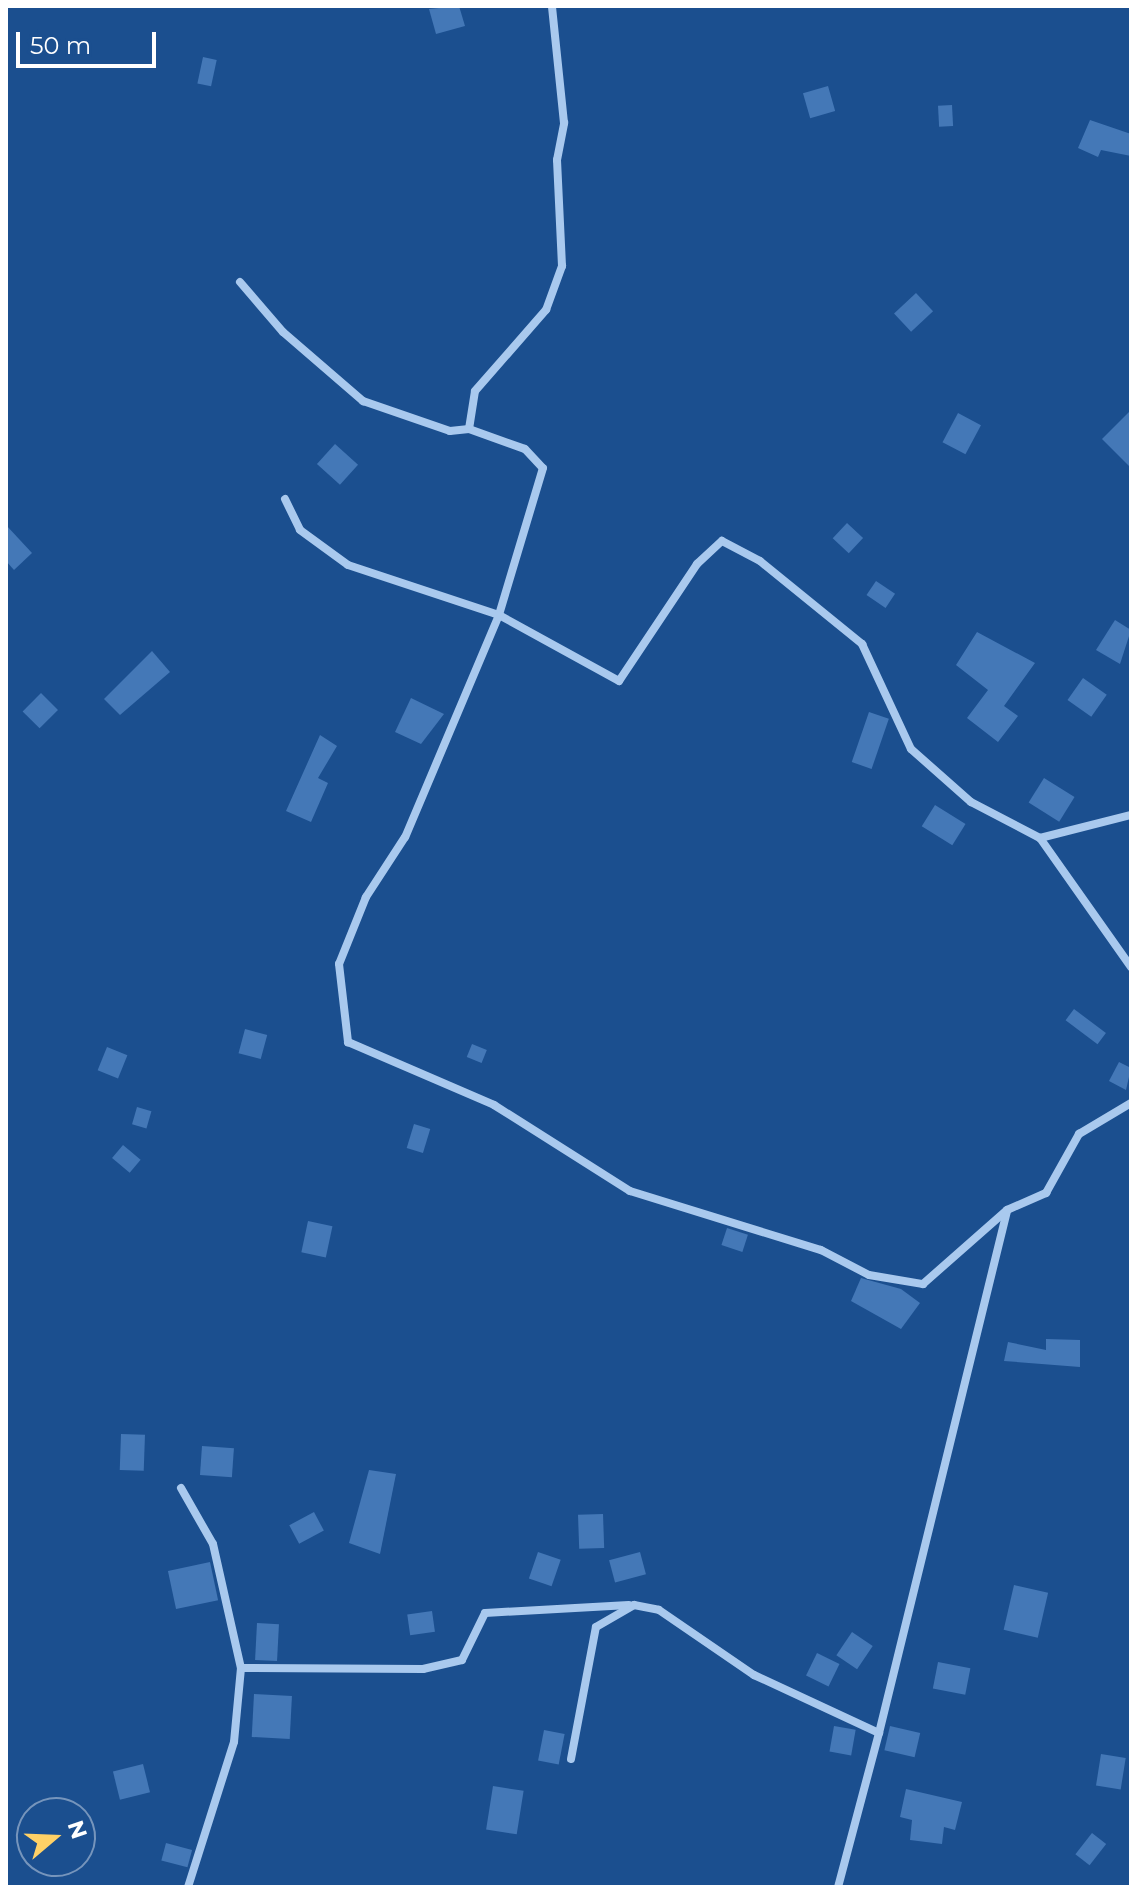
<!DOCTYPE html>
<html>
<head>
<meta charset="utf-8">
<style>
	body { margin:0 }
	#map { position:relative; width:1137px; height:1893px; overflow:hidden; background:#1b4f8f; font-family:Montserrat,sans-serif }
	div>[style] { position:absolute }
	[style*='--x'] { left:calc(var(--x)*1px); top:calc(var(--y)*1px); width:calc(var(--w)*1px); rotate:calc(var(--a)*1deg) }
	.building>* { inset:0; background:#4478b7; transform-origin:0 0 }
	.street>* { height:8px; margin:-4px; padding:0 4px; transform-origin:4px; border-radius:4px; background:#a9c9ee }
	span { translate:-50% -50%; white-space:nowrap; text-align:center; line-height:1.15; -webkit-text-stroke:7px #1b4f8f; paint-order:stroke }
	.frame { position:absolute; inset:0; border:8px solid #fff; pointer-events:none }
	.north { position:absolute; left:16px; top:1797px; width:80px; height:80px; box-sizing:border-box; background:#1b4f8f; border:2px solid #7695bc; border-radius:50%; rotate:71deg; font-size:22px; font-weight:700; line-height:32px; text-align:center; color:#fff }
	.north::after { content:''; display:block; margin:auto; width:28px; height:36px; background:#ffd166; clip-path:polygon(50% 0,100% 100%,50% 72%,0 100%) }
	.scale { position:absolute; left:16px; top:32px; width:140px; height:36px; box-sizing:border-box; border:4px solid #fff; border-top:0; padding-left:10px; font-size:24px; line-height:28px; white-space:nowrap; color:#fff; -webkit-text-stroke:6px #1b4f8f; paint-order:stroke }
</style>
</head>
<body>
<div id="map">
	<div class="building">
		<i style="clip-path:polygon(459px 6px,465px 26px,436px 34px,429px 9px)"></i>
		<i style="left:203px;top:57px;width:14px;height:27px;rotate:12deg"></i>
		<i style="left:828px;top:86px;width:26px;height:26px;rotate:74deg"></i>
		<i style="left:952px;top:105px;width:21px;height:14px;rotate:87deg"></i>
		<i style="clip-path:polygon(1090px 120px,1131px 134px,1131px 156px,1101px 150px,1098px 157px,1078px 148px)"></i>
		<i style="left:916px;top:293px;width:25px;height:30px;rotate:47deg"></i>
		<i style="clip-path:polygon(1131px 410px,1131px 468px,1102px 439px)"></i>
		<i style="left:958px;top:413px;width:26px;height:33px;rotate:28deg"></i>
		<i style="left:335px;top:444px;width:31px;height:27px;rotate:42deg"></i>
		<i style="left:847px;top:523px;width:22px;height:21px;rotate:43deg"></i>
		<i style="clip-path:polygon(6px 525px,32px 553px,14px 570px,6px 561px)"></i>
		<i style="left:876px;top:581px;width:23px;height:17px;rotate:34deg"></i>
		<i style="clip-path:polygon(1115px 620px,1131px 630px,1120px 664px,1096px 650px)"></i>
		<i style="clip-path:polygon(977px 632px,1035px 663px,1004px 706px,1018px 716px,998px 742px,967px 718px,988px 690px,956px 665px)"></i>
		<i style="clip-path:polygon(152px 651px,170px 672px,120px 715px,104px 699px)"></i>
		<i style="left:1083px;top:678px;width:29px;height:27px;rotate:35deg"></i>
		<i style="left:41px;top:693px;width:24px;height:26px;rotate:45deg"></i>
		<i style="clip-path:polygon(411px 698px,444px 714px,421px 744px,395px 732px)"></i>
		<i style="left:869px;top:712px;width:21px;height:53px;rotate:19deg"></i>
		<i style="clip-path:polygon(320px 735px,337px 746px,318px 778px,328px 783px,311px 822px,286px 811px)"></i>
		<i style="left:1044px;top:778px;width:36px;height:29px;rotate:32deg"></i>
		<i style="left:935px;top:805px;width:36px;height:25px;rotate:32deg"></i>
		<i style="left:1074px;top:1009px;width:40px;height:14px;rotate:37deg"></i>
		<i style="left:245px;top:1029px;width:23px;height:25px;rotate:15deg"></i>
		<i style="left:472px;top:1044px;width:16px;height:14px;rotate:22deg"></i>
		<i style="left:107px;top:1047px;width:22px;height:25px;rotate:22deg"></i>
		<i style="clip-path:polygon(1119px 1062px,1131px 1068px,1126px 1090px,1109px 1081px)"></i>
		<i style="left:137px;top:1107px;width:15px;height:18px;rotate:16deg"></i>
		<i style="left:414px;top:1124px;width:17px;height:25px;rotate:17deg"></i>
		<i style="left:123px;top:1145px;width:23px;height:17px;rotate:40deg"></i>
		<i style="left:308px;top:1221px;width:25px;height:32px;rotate:12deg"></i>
		<i style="left:727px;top:1228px;width:22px;height:18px;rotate:18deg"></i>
		<i style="clip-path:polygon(861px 1278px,901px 1289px,920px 1303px,901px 1329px,851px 1301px)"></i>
		<i style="clip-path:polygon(1046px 1339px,1080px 1340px,1080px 1367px,1004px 1361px,1008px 1342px,1046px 1350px)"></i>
		<i style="left:121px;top:1434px;width:24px;height:36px;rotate:2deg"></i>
		<i style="left:202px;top:1446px;width:32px;height:29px;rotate:4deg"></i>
		<i style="clip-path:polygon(369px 1470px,396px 1474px,380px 1554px,349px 1543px)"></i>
		<i style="left:314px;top:1512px;width:21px;height:28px;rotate:62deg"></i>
		<i style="left:603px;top:1514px;width:34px;height:25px;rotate:88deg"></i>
		<i style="left:538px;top:1552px;width:24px;height:28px;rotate:19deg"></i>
		<i style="left:640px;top:1552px;width:23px;height:32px;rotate:75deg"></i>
		<i style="left:210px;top:1562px;width:39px;height:43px;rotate:78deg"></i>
		<i style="left:1014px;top:1585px;width:35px;height:46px;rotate:13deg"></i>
		<i style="left:432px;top:1611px;width:21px;height:25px;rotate:82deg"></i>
		<i style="left:257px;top:1623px;width:22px;height:37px;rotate:3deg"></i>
		<i style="left:852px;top:1632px;width:25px;height:28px;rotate:34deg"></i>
		<i style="left:817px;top:1653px;width:25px;height:25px;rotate:26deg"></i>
		<i style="left:938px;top:1662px;width:33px;height:27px;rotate:11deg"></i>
		<i style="left:254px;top:1694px;width:38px;height:43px;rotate:3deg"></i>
		<i style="left:834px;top:1726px;width:22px;height:26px;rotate:10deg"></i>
		<i style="left:890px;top:1726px;width:31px;height:25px;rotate:13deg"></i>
		<i style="left:544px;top:1730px;width:21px;height:31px;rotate:11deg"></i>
		<i style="left:1101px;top:1754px;width:25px;height:32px;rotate:9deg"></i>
		<i style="left:143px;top:1764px;width:29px;height:31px;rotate:76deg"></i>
		<i style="left:493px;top:1786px;width:31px;height:44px;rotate:9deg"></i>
		<i style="clip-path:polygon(906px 1789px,962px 1802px,955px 1830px,944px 1827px,942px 1844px,910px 1840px,912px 1820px,900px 1817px)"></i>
		<i style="left:1092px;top:1833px;width:18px;height:27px;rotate:38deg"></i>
		<i style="left:166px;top:1843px;width:27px;height:18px;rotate:15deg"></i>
	</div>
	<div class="street">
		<i style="--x:240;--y:282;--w:66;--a:49.3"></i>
		<i style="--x:283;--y:332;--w:106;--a:40.8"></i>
		<i style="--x:363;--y:401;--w:92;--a:19"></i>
		<i style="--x:450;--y:431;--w:19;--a:-6"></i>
		<i style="--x:469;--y:429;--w:38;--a:-81"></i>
		<i style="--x:475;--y:391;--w:108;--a:-48.8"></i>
		<i style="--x:546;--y:310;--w:47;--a:-70"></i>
		<i style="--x:562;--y:266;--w:106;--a:-92.7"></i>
		<i style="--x:557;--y:160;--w:38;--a:-79"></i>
		<i style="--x:564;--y:123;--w:118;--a:-95.9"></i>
		<i style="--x:469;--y:429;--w:59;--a:19.7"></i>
		<i style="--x:525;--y:449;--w:26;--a:47"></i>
		<i style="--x:543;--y:468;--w:153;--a:106.7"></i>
		<i style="--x:499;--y:615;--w:137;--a:28.8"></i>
		<i style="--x:619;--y:681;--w:141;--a:-56.3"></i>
		<i style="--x:697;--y:564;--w:34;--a:-43"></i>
		<i style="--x:722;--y:541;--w:43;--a:27.8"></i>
		<i style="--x:760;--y:561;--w:132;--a:39.1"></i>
		<i style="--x:862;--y:644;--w:116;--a:65"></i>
		<i style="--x:911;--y:749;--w:80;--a:41.5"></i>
		<i style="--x:971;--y:802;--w:78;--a:27.6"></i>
		<i style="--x:1040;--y:838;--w:158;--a:54.8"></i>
		<i style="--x:285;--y:499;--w:34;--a:64"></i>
		<i style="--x:300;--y:530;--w:59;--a:36.1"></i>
		<i style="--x:348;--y:565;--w:159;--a:18.3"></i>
		<i style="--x:499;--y:615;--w:241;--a:112.9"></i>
		<i style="--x:405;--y:837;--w:72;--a:123"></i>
		<i style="--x:366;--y:897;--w:72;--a:111.9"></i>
		<i style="--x:339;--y:964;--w:79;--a:83.4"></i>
		<i style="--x:348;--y:1042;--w:159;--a:23.3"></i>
		<i style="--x:494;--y:1105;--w:161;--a:32.3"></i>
		<i style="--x:630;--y:1191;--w:200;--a:17.2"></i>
		<i style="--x:821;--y:1250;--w:54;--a:27.5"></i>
		<i style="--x:869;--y:1275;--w:55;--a:9.5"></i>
		<i style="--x:923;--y:1284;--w:112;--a:-41.4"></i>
		<i style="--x:1007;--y:1210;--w:43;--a:-23.6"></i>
		<i style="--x:1046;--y:1193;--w:68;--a:-60.8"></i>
		<i style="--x:1079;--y:1134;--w:61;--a:-30.8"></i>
		<i style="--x:1040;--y:838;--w:94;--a:-14.2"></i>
		<i style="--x:181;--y:1488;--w:64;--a:60.3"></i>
		<i style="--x:213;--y:1544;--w:127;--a:77.3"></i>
		<i style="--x:241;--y:1668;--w:74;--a:95.4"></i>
		<i style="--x:234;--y:1742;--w:152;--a:107.6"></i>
		<i style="--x:241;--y:1668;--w:182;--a:0.3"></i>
		<i style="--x:423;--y:1669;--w:40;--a:-13"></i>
		<i style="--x:462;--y:1660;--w:52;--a:-63.9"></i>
		<i style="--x:485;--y:1613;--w:144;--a:-3.2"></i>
		<i style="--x:879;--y:1733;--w:537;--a:-76.22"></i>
		<i style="--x:571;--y:1759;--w:134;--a:-79.3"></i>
		<i style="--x:596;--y:1627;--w:44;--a:-30.1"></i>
		<i style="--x:634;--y:1605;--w:25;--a:11"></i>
		<i style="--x:659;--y:1610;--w:115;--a:34.4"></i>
		<i style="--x:754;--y:1675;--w:138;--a:24.9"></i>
		<i style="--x:879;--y:1733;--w:159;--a:104.9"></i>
	</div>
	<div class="frame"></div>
	<div class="north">N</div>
	<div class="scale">50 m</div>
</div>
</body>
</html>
